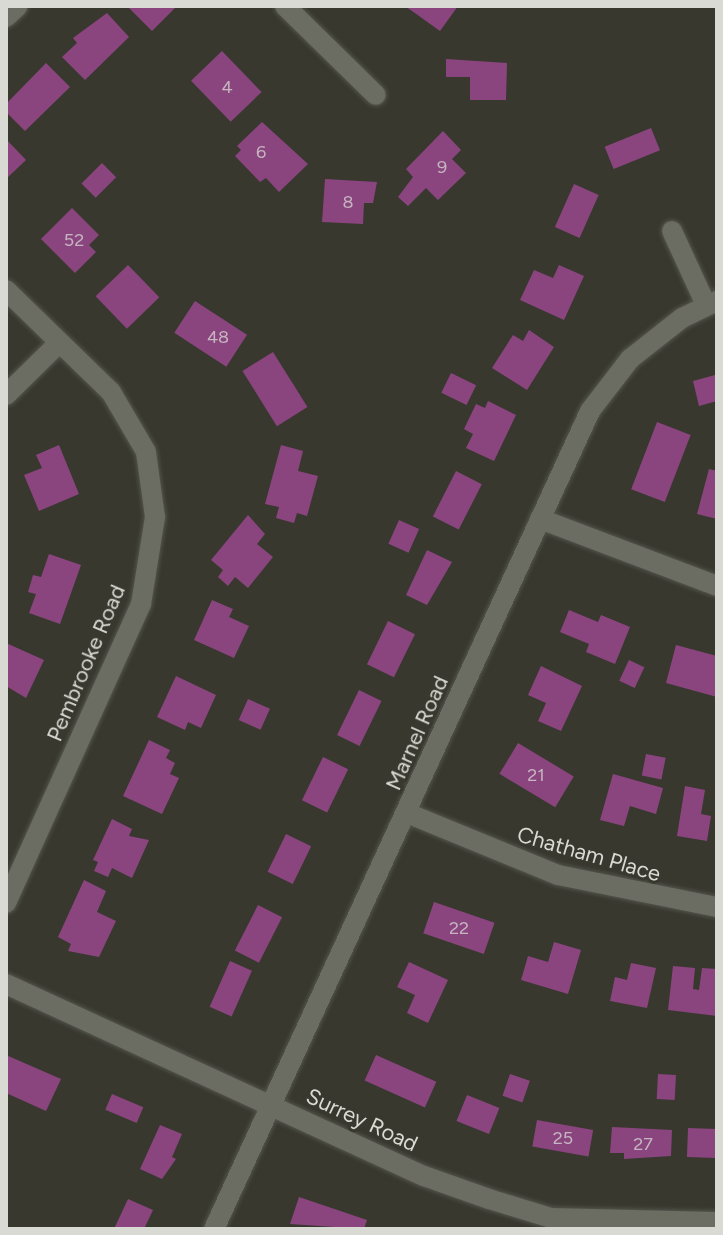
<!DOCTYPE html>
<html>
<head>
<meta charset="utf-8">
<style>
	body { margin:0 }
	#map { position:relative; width:723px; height:1235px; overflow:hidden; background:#38382f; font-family:Figtree,sans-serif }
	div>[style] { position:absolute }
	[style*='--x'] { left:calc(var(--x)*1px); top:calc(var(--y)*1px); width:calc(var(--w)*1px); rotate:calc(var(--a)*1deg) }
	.building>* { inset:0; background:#8a457f; transform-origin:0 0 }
	.roads { filter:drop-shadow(0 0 2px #53544c) drop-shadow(0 0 2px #53544c) }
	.minor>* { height:20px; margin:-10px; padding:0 10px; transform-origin:10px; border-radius:10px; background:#6b6c62 }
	span { translate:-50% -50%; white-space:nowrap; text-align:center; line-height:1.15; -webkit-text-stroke:6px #38382f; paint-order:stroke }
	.number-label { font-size:18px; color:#c6b5c0 }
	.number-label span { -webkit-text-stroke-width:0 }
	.street-label { font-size:22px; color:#dadad5 }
	.frame { position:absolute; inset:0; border:8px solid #dadad5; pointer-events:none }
</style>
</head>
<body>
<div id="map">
	<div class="building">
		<i style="clip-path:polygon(127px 6px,177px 6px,152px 31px)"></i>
		<i style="clip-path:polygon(405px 6px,458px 6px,440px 31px)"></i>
		<i style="clip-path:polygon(107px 13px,129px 37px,85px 80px,62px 57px,77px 43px,73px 38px)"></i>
		<i style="left:222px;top:51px;width:57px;height:43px;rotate:46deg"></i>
		<i style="clip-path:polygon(446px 59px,507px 63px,506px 100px,470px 100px,470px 77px,446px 77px)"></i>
		<i style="clip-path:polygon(46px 63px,70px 87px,25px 131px,6px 112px,6px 104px)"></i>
		<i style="clip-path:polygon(262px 122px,308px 164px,279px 192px,266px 178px,260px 182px,235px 156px,241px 150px,237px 146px)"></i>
		<i style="left:651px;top:128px;width:24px;height:50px;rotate:68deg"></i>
		<i style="clip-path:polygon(443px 131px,461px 150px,452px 159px,466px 173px,438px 200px,426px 188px,408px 206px,398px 197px,413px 177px,406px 169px)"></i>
		<i style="clip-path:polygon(6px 139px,26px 160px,6px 179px)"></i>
		<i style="left:102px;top:163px;width:20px;height:29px;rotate:45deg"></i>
		<i style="clip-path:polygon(325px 179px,377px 182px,373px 203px,364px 203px,363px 224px,322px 222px)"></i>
		<i style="left:574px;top:184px;width:27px;height:47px;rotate:24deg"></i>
		<i style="clip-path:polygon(72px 208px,99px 235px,89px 245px,96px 252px,75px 273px,41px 239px)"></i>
		<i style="left:128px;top:265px;width:45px;height:45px;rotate:46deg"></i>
		<i style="clip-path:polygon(559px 265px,584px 276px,564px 320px,520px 300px,534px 270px,553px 278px)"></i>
		<i style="left:195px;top:301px;width:62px;height:38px;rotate:33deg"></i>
		<i style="clip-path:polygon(529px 330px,554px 347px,527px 390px,492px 368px,513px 335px,523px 341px)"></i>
		<i style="left:273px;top:352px;width:65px;height:36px;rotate:58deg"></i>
		<i style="left:451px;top:373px;width:28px;height:22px;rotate:26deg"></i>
		<i style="clip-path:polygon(715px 375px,717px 401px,699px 406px,693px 381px)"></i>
		<i style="clip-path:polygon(488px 401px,516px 415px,494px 461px,466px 448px,473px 434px,464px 429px,476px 404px,485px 408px)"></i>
		<i style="left:657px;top:422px;width:36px;height:72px;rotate:21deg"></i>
		<i style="clip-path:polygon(59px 445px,79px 494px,39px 511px,24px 475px,42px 468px,36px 455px)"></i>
		<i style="clip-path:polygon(281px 445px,303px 451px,298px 471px,318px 476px,307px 516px,297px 513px,294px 523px,276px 518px,279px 507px,265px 504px)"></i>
		<i style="clip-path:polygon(709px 469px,717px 471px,717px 519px,697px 514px)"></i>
		<i style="left:456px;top:471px;width:29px;height:51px;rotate:27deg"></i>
		<i style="clip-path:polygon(248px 515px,265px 534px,257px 544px,273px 557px,248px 588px,235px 577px,228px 586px,218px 577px,223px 570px,211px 560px)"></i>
		<i style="left:399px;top:520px;width:22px;height:26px;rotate:24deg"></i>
		<i style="clip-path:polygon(427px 550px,452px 562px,427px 605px,406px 595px)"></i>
		<i style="clip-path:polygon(49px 554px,81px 565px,60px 624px,29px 613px,36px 594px,28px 592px,33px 575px,41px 577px)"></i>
		<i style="clip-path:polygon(212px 600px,233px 609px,229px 617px,249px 626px,234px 658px,194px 640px)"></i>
		<i style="clip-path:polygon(569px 610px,598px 622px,601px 615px,630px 627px,615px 664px,586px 652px,589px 644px,560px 632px)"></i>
		<i style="left:388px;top:621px;width:30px;height:48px;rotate:26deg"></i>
		<i style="clip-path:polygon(6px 643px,44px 660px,26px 698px,6px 686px)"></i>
		<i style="clip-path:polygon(676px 645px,717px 656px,717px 697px,666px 683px)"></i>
		<i style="left:629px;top:660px;width:17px;height:23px;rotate:25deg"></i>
		<i style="clip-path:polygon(541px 666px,582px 686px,561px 731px,538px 721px,546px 703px,528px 695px)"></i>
		<i style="clip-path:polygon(176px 676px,216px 695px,201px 728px,188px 722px,185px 730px,157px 717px)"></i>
		<i style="left:359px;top:690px;width:25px;height:50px;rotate:26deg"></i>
		<i style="left:248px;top:699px;width:24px;height:23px;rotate:24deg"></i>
		<i style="clip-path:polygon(149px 740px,170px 750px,166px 758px,175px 763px,170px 774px,179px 778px,162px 814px,123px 796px)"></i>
		<i style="left:518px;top:743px;width:65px;height:36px;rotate:31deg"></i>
		<i style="left:646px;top:754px;width:20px;height:22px;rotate:11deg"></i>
		<i style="left:323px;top:757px;width:28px;height:48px;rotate:26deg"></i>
		<i style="clip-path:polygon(613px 774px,663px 788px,656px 814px,630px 806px,624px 826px,600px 820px)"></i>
		<i style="clip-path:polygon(685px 786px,705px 790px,701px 814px,711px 816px,707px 841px,677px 836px)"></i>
		<i style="clip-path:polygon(112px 819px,132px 829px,129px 836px,149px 840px,132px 878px,112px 868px,108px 877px,94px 871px,98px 862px,93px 860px)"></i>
		<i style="left:286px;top:834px;width:28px;height:42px;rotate:26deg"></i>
		<i style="clip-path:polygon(84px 880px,106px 891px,97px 912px,116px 921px,99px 957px,68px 951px,71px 944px,58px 937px)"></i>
		<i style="left:434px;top:902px;width:64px;height:33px;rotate:19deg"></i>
		<i style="left:258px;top:905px;width:27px;height:51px;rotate:27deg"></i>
		<i style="clip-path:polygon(554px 942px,581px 950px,568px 994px,521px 980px,528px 956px,548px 962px)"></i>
		<i style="left:230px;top:961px;width:24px;height:50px;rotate:24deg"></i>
		<i style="clip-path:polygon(409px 962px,448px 980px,428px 1023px,407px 1013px,415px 995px,397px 987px)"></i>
		<i style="clip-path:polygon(631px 963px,656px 968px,647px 1008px,610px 1001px,615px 977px,627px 980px)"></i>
		<i style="clip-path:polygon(673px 966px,695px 968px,693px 989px,699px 990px,702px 968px,717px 969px,717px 1016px,668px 1010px)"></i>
		<i style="clip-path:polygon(6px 1055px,61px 1079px,46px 1111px,6px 1093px)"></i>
		<i style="left:376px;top:1055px;width:66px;height:28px;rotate:24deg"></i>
		<i style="left:510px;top:1074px;width:21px;height:23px;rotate:19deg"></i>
		<i style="left:658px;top:1074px;width:18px;height:25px;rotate:3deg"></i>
		<i style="left:112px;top:1094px;width:34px;height:17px;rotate:23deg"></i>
		<i style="left:467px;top:1095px;width:35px;height:28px;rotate:22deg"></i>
		<i style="left:537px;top:1120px;width:57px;height:27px;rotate:10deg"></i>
		<i style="clip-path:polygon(160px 1125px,182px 1134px,172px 1157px,176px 1159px,162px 1179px,140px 1169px)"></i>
		<i style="clip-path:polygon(612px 1127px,672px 1130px,671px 1156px,624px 1159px,624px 1153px,610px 1153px)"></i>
		<i style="left:688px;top:1128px;width:29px;height:29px;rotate:2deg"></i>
		<i style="clip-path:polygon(299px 1197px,367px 1220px,364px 1229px,290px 1224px)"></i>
		<i style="clip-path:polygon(128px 1199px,153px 1210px,144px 1229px,114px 1229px)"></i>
	</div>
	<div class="roads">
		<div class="minor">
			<i style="--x:285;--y:6;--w:127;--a:44.4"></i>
			<i style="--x:6;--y:17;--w:16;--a:-43"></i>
			<i style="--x:672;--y:231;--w:81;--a:65.3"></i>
			<i style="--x:6;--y:290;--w:146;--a:44.2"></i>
			<i style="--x:111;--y:392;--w:69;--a:59.7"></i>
			<i style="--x:146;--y:452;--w:66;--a:82.1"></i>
			<i style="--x:155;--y:517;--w:88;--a:99.1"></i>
			<i style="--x:141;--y:604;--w:328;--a:114.3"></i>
			<i style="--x:6;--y:395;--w:74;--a:-44.5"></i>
			<i style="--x:540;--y:519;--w:189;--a:20.7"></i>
			<i style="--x:407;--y:813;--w:163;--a:22.3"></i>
			<i style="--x:558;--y:875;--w:162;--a:11.4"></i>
			<i style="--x:6;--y:984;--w:460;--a:24.7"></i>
			<i style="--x:424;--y:1176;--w:69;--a:19.5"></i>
			<i style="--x:489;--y:1199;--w:65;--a:17"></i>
			<i style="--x:551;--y:1218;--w:166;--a:1.4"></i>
			<i style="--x:214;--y:1229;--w:900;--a:-65.31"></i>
			<i style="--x:590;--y:411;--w:66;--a:-52.4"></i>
			<i style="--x:630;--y:359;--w:66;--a:-38.3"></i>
			<i style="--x:682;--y:318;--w:39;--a:-26"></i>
		</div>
	</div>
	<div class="number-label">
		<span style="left:227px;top:87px">4</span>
		<span style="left:261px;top:152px">6</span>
		<span style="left:442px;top:167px">9</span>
		<span style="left:348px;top:202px">8</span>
		<span style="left:74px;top:240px">52</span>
		<span style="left:218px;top:337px">48</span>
		<span style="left:536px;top:775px">21</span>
		<span style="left:459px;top:928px">22</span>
		<span style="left:563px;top:1138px">25</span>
		<span style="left:643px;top:1144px">27</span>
	</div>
	<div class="street-label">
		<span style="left:86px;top:663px;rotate:-67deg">Pembrooke Road</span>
		<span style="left:417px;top:733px;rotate:-66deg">Marnel Road</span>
		<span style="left:589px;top:854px;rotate:16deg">Chatham Place</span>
		<span style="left:362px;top:1120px;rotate:25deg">Surrey Road</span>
	</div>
	<div class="frame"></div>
</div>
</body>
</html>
